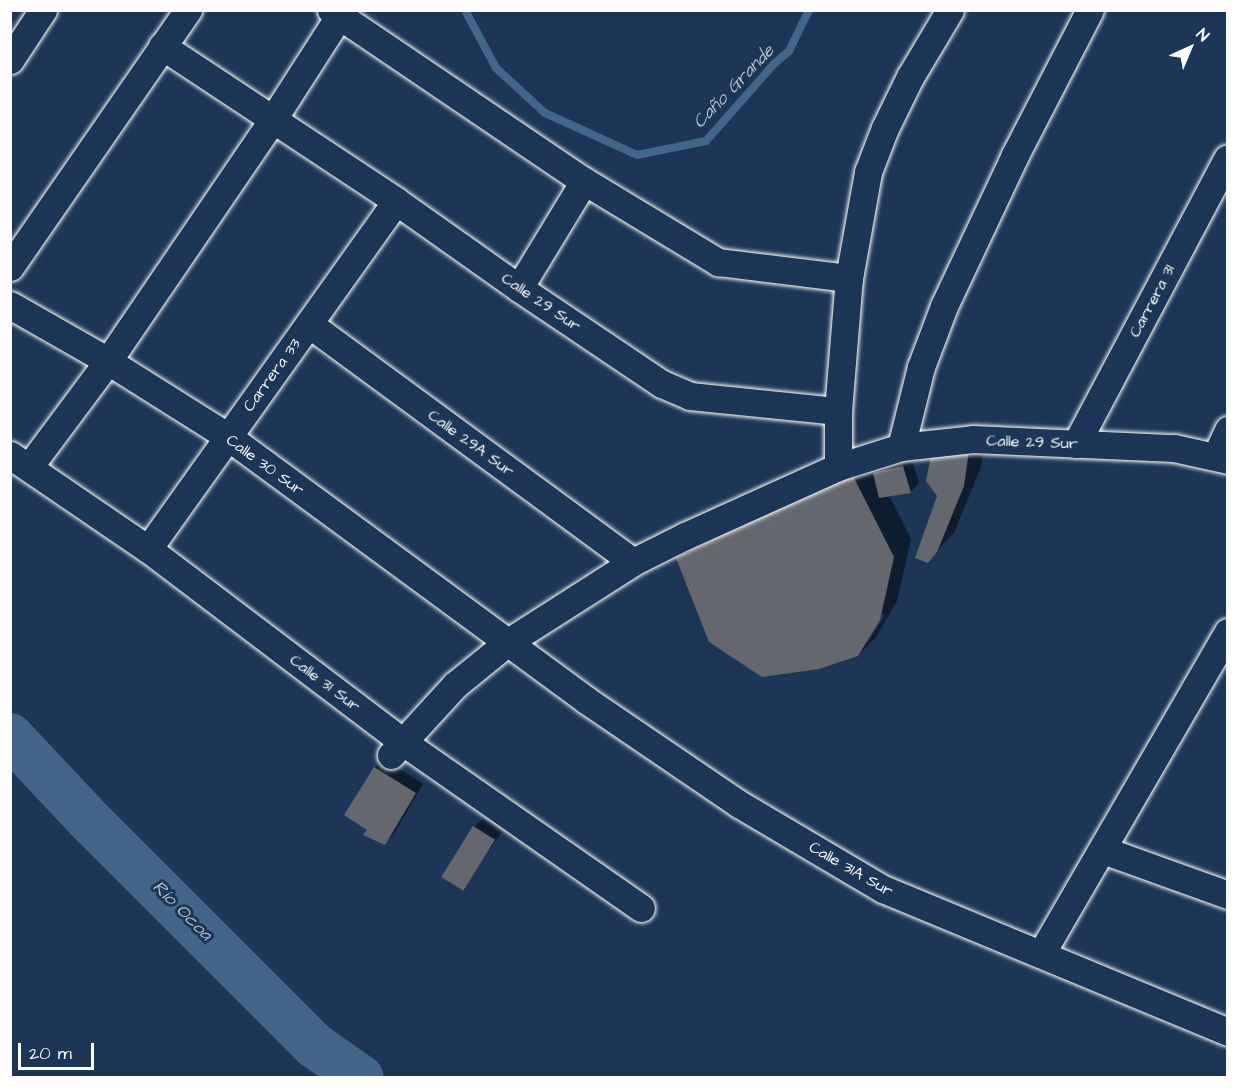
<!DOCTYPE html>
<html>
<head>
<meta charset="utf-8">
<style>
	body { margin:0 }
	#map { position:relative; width:1238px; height:1088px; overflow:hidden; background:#1d3557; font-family:"Architects Daughter",sans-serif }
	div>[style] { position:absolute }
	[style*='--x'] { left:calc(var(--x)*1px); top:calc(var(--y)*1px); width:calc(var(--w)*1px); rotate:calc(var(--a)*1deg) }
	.shadow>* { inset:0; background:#0007 }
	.stream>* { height:8px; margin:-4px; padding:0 4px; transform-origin:4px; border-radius:4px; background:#44658a }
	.river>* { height:46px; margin:-23px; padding:0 23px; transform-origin:23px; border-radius:23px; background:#44658a }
	.building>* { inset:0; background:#64686e; transform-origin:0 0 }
	.roads { filter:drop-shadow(0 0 2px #fff) drop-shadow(0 0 2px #fff) }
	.street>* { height:27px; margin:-13.5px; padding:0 13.5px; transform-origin:13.5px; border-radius:13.5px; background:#1d3557 }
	span { translate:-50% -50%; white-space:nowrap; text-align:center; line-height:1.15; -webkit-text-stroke:6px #1d3557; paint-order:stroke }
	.street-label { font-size:16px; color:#fff }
	.water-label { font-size:18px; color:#b4c1d0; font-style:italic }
	.frame { position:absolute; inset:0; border:12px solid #fff; pointer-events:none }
	.north { position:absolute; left:1160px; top:18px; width:60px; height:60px; -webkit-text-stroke:4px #1d3557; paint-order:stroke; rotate:44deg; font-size:16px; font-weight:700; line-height:24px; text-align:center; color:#fff }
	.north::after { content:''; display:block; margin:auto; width:21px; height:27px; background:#fff; clip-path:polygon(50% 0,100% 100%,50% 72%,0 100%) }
	.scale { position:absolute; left:18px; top:1043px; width:76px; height:27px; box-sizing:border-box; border:3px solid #fff; border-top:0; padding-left:8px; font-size:18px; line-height:21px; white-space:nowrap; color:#fff; -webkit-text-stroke:4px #1d3557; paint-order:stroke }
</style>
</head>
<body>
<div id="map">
	<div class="shadow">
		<i style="clip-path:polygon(986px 434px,981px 467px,954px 533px,927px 561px,939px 496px,927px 481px)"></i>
		<i style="clip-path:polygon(evenodd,868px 454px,877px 471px,884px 465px,912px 459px,919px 483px,910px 492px,889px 495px,911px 539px,897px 601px,876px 637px,858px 655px,678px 558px,696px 540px,868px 454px,882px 613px,885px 615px,868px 642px,865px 642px,882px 613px)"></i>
		<i style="clip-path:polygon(384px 759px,423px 784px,394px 834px,385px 843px,369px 829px,375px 768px)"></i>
		<i style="clip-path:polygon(483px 818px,503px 831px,462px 887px,474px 827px)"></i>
	</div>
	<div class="stream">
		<i style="--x:465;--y:10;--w:66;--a:61.9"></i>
		<i style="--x:496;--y:68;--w:67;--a:42.6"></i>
		<i style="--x:545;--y:113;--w:101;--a:24.5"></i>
		<i style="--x:637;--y:155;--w:70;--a:-11.5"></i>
		<i style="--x:706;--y:141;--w:103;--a:-48.6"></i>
		<i style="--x:774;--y:64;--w:20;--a:-41"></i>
		<i style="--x:789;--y:51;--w:46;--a:-64"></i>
	</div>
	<div class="river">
		<i style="--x:10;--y:736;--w:117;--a:46.7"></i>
		<i style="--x:90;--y:821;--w:317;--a:45"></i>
		<i style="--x:314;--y:1045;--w:57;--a:35.1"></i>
	</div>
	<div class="building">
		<i style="clip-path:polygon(932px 450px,969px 451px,964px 486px,937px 552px,928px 563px,915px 558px,937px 496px,926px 481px)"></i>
		<i style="clip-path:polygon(903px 466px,911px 493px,879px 498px,873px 473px)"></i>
		<i style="clip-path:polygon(850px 470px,894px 557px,880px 620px,858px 656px,819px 669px,762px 677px,709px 642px,676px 558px)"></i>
		<i style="clip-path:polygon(374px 767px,416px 793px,385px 845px,363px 835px,367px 830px,344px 815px)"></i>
		<i style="left:473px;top:826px;width:26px;height:60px;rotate:32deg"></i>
	</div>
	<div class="roads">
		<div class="street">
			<i style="--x:331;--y:10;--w:305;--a:34.1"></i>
			<i style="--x:584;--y:181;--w:157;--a:31.2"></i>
			<i style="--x:718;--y:262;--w:132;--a:7"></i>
			<i style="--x:162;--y:46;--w:281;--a:33.5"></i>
			<i style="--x:396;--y:201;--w:151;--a:35.3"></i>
			<i style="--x:519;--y:288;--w:172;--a:33.9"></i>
			<i style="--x:662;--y:384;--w:30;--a:23"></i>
			<i style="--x:690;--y:396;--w:149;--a:5.8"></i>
			<i style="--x:10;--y:60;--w:60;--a:-56.6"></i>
			<i style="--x:10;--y:267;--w:313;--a:-55.3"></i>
			<i style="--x:519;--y:288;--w:125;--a:-58.7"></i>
			<i style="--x:10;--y:305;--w:113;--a:29.7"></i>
			<i style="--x:108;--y:361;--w:141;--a:32.2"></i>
			<i style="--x:227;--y:436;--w:446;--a:36.3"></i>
			<i style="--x:586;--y:700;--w:185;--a:34.2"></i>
			<i style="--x:739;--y:804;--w:167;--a:30.6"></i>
			<i style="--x:883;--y:889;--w:373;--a:22.5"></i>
			<i style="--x:309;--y:324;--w:402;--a:36.3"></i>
			<i style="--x:1076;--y:444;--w:323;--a:-62.1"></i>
			<i style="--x:901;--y:447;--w:82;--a:-76"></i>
			<i style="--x:921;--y:367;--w:65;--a:-69.3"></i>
			<i style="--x:944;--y:306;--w:167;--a:-64.8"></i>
			<i style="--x:1015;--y:155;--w:163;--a:-62.7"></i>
			<i style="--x:10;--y:455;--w:167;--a:34.3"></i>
			<i style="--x:148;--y:549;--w:320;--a:37.1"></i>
			<i style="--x:403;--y:742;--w:290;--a:34.9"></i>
			<i style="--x:1216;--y:456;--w:29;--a:-65"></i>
			<i style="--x:29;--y:467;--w:132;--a:-53.3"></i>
			<i style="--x:108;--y:361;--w:293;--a:-55.7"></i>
			<i style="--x:273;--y:119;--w:122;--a:-57.3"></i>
			<i style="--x:838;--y:467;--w:56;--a:-90"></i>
			<i style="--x:838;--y:411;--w:133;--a:-85.3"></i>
			<i style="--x:849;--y:278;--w:108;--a:-79.8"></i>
			<i style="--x:868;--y:172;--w:47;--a:-68.9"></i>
			<i style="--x:885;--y:128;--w:57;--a:-63.9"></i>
			<i style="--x:910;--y:77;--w:78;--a:-59.2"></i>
			<i style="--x:148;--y:549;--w:427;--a:-54.5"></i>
			<i style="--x:391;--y:755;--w:95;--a:-47.6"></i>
			<i style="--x:455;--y:685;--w:68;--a:-39.1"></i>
			<i style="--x:508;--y:642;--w:148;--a:-32.6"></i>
			<i style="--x:633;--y:562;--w:58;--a:-26.6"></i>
			<i style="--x:685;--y:536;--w:168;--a:-24.3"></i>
			<i style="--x:838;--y:467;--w:66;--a:-17.6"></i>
			<i style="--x:901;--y:447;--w:72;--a:-6.3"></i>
			<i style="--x:973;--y:439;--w:201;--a:2.6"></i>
			<i style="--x:1174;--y:448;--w:55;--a:12.5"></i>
			<i style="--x:1103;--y:850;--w:133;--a:19.8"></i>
			<i style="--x:1041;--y:954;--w:372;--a:-59.9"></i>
		</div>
	</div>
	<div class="street-label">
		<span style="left:1152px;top:301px;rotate:-62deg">Carrera 31</span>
		<span style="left:541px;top:302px;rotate:34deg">Calle 29 Sur</span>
		<span style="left:272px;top:375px;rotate:-54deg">Carrera 33</span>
		<span style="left:1032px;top:442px;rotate:2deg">Calle 29 Sur</span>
		<span style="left:471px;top:443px;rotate:36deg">Calle 29A Sur</span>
		<span style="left:265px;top:465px;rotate:36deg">Calle 30 Sur</span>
		<span style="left:325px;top:683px;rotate:37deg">Calle 31 Sur</span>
		<span style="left:851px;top:869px;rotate:30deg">Calle 31A Sur</span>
	</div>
	<div class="water-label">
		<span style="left:734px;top:87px;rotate:-46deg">Caño Grande</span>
		<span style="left:182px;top:911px;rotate:45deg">Río Ocoa</span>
	</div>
	<div class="frame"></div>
	<div class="north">N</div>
	<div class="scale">20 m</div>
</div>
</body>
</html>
